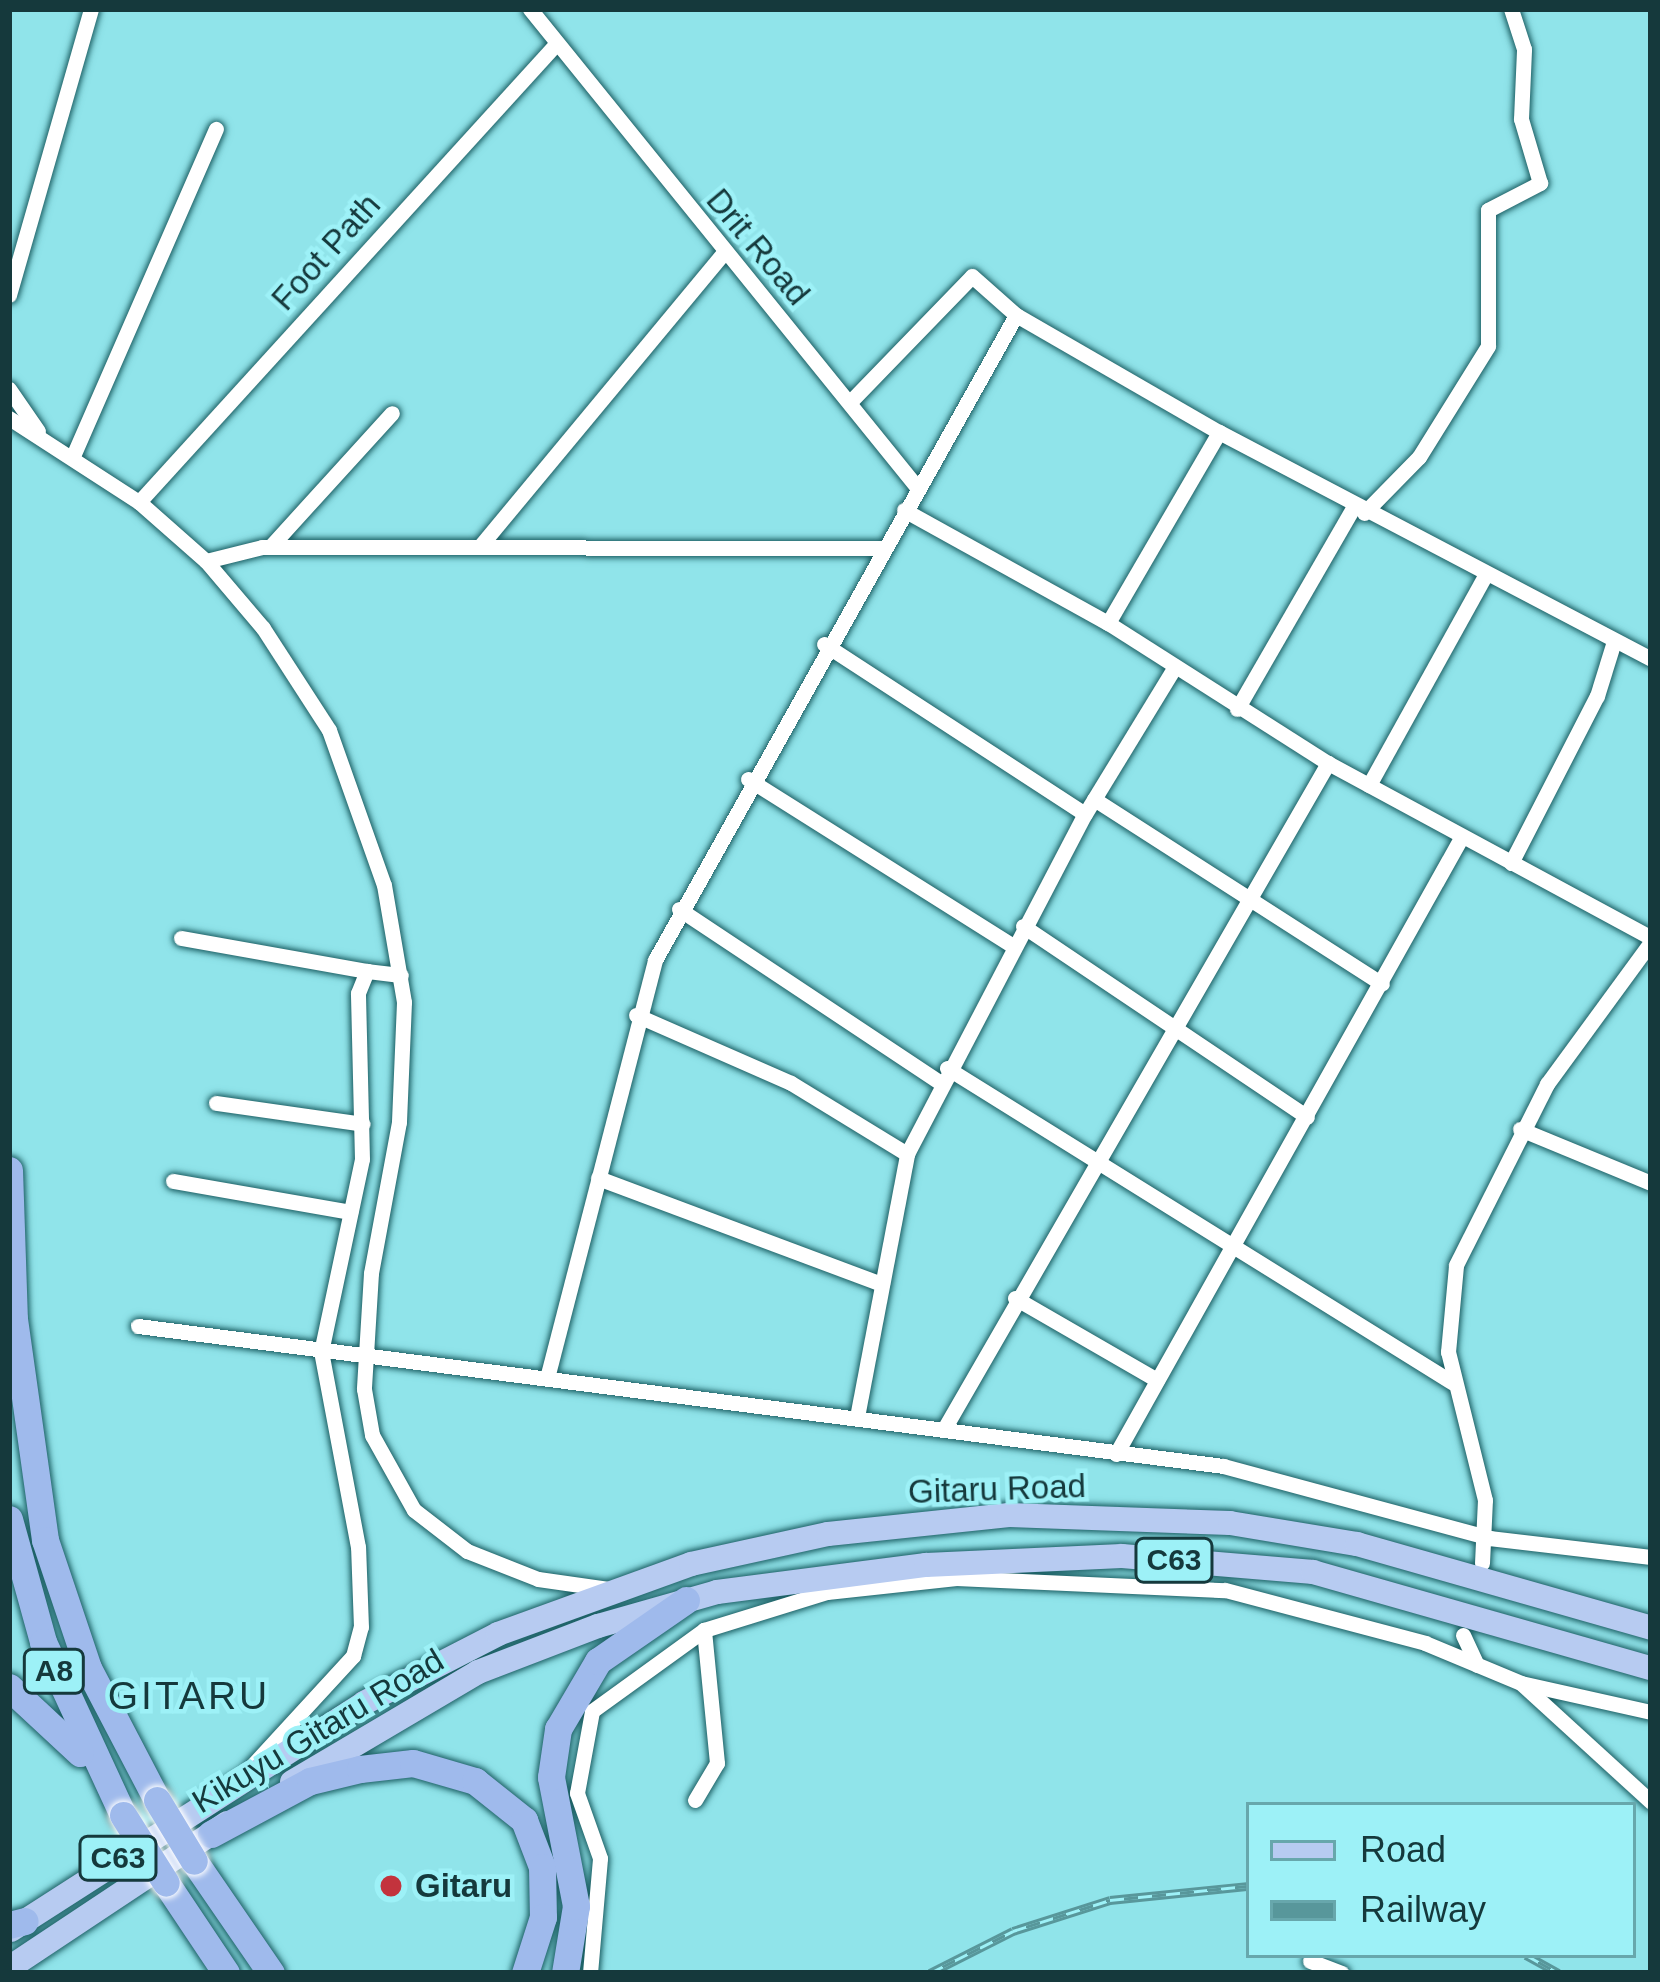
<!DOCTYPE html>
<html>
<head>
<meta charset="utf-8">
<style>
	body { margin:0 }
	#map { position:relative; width:1660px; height:1982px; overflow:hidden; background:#90e4ea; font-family:Arial,sans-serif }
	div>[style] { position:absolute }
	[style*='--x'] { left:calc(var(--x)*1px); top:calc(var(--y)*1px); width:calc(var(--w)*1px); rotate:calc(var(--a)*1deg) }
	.roads { filter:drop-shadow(0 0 3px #1b5e63) drop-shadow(0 0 3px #1b5e63) }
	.minor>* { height:15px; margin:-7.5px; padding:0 7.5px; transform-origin:7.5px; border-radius:7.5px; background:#fff }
	.primary>* { height:24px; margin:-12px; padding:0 12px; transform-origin:12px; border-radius:12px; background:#b7cbf1 }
	.trunk>* { height:27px; margin:-13.5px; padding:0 13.5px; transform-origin:13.5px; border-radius:13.5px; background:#9fbaec }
	.rail>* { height:9px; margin-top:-4.5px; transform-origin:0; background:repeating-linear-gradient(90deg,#9df1f7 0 14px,#58979b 0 28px); box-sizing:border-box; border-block:3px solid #58979b }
	.bridges { filter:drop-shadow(0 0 3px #fff) drop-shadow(0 0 3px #fff) }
	.trunk-bridge>* { height:27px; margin:-13.5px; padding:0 13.5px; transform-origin:13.5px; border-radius:13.5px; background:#9fbaec }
	.dots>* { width:33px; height:33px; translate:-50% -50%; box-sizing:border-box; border:6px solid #9df1f7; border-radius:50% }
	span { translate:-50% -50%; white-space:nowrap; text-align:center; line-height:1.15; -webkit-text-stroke:9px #9df1f7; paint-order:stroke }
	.shield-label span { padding:3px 9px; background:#9df1f7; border:3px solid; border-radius:9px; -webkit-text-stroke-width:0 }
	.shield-label { font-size:30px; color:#15393c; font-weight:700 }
	.street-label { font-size:33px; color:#15393c }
	.poi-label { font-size:33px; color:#15393c; font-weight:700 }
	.left { translate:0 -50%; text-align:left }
	.quarter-label { font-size:39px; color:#15393c; letter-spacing:3px }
	.frame { position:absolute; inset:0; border:12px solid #15393c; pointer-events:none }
	.legend { position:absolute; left:1246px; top:1802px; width:390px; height:156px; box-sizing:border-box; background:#9df1f7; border:3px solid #67a7ac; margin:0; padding:15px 21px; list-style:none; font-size:36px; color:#15393c }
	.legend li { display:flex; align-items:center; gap:24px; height:60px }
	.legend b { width:60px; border:3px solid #67a7ac }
</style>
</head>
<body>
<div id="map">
	<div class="roads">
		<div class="minor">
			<i style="--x:530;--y:9;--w:614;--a:51.02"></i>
			<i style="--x:9;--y:295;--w:298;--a:-74"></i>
			<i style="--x:9;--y:389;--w:51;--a:55.4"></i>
			<i style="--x:850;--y:402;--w:175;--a:-45.9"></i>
			<i style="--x:972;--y:276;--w:59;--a:41.6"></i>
			<i style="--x:1016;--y:315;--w:234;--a:30"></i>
			<i style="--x:1219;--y:432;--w:488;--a:27.7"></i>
			<i style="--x:9;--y:418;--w:155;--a:32.9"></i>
			<i style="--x:139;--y:502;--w:89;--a:41.4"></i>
			<i style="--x:206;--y:561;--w:88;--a:49.6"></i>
			<i style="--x:263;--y:628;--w:121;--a:57.1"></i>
			<i style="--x:329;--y:730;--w:164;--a:70.5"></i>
			<i style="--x:384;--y:885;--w:119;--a:80.3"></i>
			<i style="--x:404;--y:1002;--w:120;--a:92.4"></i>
			<i style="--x:399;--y:1122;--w:154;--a:100.5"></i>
			<i style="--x:371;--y:1273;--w:116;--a:93.5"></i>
			<i style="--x:364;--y:1389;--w:47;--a:80.1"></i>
			<i style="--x:372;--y:1435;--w:86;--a:60.8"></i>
			<i style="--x:414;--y:1510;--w:67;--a:37.7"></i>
			<i style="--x:467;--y:1551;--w:76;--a:21.5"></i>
			<i style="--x:538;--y:1579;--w:71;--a:8.1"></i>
			<i style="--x:73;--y:456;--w:357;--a:-66.4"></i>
			<i style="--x:139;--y:502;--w:619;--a:-47.68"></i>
			<i style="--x:904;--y:510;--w:233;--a:29"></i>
			<i style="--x:1108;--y:623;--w:261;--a:32.5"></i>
			<i style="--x:1328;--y:763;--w:367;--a:28.4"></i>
			<i style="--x:1364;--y:513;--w:78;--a:-45.5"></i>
			<i style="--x:1419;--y:457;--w:131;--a:-58.1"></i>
			<i style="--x:1488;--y:346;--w:136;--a:-90"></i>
			<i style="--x:1488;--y:210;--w:59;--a:-27.4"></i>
			<i style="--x:1540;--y:183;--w:67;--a:-106.5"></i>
			<i style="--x:1521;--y:119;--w:70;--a:-87.5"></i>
			<i style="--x:1524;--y:49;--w:42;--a:-108"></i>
			<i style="--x:481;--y:545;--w:379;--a:-50.3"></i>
			<i style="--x:270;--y:547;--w:181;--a:-47.7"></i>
			<i style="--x:206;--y:561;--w:58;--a:-14"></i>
			<i style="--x:262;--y:547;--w:620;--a:0.09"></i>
			<i style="--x:1108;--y:623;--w:221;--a:-59.8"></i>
			<i style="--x:824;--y:644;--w:311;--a:33.1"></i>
			<i style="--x:1237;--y:709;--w:232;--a:-60"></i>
			<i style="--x:748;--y:779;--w:313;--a:32.2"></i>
			<i style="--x:1369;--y:785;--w:239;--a:-61"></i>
			<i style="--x:1094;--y:799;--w:342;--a:32.7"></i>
			<i style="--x:1511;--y:863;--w:188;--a:-62.8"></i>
			<i style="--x:1597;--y:696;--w:58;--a:-72.8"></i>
			<i style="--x:679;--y:909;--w:312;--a:33.6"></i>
			<i style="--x:1023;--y:926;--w:342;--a:33.9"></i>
			<i style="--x:181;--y:938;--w:189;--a:10.1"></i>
			<i style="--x:636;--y:1015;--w:169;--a:23.7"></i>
			<i style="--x:791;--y:1083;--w:136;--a:31.5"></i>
			<i style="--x:947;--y:1068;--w:596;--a:31.9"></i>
			<i style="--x:216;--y:1103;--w:148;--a:8.1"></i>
			<i style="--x:1520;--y:1129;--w:142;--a:22.4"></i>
			<i style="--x:598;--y:1178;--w:303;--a:20.5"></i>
			<i style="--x:173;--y:1181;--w:180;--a:9.9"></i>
			<i style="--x:1015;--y:1298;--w:164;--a:30"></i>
			<i style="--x:138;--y:1326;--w:1094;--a:7.35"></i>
			<i style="--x:1223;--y:1466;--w:276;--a:15.1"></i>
			<i style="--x:1489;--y:1538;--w:163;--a:6.7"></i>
			<i style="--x:548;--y:1374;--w:428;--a:-75.5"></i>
			<i style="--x:655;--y:960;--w:739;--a:-60.76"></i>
			<i style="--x:857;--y:1417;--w:268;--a:-79.2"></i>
			<i style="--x:907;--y:1154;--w:384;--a:-62.4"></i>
			<i style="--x:1085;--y:814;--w:169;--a:-58.6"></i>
			<i style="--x:944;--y:1429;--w:769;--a:-60.03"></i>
			<i style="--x:1116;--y:1454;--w:706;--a:-60.75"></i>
			<i style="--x:1482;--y:1563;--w:63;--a:-87.3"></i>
			<i style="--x:1485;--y:1500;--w:153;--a:-104"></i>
			<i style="--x:1448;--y:1352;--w:87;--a:-84.7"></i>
			<i style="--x:1456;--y:1265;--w:203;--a:-63.3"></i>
			<i style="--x:1547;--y:1084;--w:176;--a:-53.8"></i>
			<i style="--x:1463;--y:1635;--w:33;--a:65"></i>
			<i style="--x:1523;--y:1685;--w:173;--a:42.4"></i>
			<i style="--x:249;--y:1769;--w:154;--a:-47.4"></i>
			<i style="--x:353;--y:1656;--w:30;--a:-75"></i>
			<i style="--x:361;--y:1627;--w:80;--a:-92.1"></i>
			<i style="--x:358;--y:1547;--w:198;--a:-100.7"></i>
			<i style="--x:321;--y:1352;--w:197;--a:-78"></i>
			<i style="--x:362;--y:1159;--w:166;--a:-91.4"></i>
			<i style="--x:358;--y:993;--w:24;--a:-68"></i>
			<i style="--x:367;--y:971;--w:34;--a:7"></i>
			<i style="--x:695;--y:1800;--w:43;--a:-59.3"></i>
			<i style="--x:717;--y:1763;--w:134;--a:-95.6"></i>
			<i style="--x:1310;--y:1961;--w:34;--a:21"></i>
			<i style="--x:590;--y:1973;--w:115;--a:-85"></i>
			<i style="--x:600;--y:1858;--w:69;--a:-109.5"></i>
			<i style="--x:577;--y:1793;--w:83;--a:-79.6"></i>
			<i style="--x:592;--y:1711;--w:138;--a:-35.9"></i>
			<i style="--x:704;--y:1630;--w:129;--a:-17.2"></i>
			<i style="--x:827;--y:1592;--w:130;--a:-6.2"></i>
			<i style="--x:956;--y:1578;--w:269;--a:2.6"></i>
			<i style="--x:1225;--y:1590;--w:207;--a:14.8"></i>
			<i style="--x:1425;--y:1643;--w:104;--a:22.6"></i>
			<i style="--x:1521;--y:1683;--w:133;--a:12.6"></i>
		</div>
		<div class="primary">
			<i style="--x:292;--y:1782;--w:216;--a:-30.6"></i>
			<i style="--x:478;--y:1672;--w:129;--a:-21"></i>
			<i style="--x:598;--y:1626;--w:124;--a:-15.9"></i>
			<i style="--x:717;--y:1592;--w:211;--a:-7.4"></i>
			<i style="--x:926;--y:1565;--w:196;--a:-2.6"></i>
			<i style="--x:1122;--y:1556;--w:192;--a:4.8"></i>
			<i style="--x:1313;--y:1572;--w:351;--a:15.9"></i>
			<i style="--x:11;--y:1930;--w:420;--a:-32.7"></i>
			<i style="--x:364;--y:1703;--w:151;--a:-27.2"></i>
			<i style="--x:498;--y:1634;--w:205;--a:-19.9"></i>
			<i style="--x:691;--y:1564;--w:140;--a:-12.4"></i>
			<i style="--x:828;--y:1534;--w:182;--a:-6"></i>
			<i style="--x:1009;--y:1515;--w:221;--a:2.1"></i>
			<i style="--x:1230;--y:1523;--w:129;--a:9.4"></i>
			<i style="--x:1357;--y:1544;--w:306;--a:15.9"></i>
			<i style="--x:9;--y:1968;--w:262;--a:-33.6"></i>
		</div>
		<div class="trunk">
			<i style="--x:9;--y:1170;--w:149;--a:88.1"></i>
			<i style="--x:14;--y:1319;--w:223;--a:82"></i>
			<i style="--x:45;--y:1540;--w:135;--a:71.4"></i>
			<i style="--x:88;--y:1668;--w:149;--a:62.4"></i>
			<i style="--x:9;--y:1519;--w:128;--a:74.5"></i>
			<i style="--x:43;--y:1642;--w:191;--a:65.2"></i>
			<i style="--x:9;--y:1687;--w:97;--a:42.9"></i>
			<i style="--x:211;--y:1834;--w:112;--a:-28.2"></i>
			<i style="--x:310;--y:1781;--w:51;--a:-13.5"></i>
			<i style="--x:360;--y:1769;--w:53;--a:-6.5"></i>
			<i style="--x:413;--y:1763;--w:65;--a:16.2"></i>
			<i style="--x:475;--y:1781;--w:63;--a:38.5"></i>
			<i style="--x:524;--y:1820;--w:50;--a:69"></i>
			<i style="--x:542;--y:1867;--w:50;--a:88.9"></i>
			<i style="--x:543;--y:1917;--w:59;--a:107.8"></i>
			<i style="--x:194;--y:1861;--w:136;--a:55.5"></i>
			<i style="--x:166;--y:1883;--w:108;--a:56.3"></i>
			<i style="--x:9;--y:1925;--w:16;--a:-14"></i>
			<i style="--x:565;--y:1973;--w:68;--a:-80.7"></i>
			<i style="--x:576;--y:1906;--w:131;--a:-101"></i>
			<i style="--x:551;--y:1777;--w:49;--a:-81.7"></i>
			<i style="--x:558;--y:1729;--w:79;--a:-59.5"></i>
			<i style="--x:598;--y:1661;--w:107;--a:-34.7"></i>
		</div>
	</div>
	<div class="rail">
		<i style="--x:1526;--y:1955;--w:37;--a:29"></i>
		<i style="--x:930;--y:1973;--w:93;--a:-26.8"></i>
		<i style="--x:1013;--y:1931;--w:102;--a:-17.7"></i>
		<i style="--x:1110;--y:1900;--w:140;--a:-5.8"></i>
	</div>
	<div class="bridges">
		<div class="trunk-bridge">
			<i style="--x:157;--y:1800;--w:71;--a:58.8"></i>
			<i style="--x:123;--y:1815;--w:80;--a:57.7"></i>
		</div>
	</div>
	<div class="dots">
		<i style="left:391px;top:1886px;background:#c3333d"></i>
	</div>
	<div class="shield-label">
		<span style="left:1174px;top:1560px">C63</span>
		<span style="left:54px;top:1671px">A8</span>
		<span style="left:118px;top:1858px">C63</span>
	</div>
	<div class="street-label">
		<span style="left:758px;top:247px;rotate:50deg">Drit Road</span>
		<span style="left:326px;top:252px;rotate:-48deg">Foot Path</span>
		<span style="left:997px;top:1489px;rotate:-2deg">Gitaru Road</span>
		<span style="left:318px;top:1731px;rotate:-31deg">Kikuyu Gitaru Road</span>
	</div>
	<div class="poi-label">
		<span class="left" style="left:415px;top:1886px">Gitaru</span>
	</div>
	<div class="quarter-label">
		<span style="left:189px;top:1696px">GITARU</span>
	</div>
	<div class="frame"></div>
	<ul class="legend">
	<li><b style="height:15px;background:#b7cbf1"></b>Road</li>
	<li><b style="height:15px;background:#58979b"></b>Railway</li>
	</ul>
</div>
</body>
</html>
